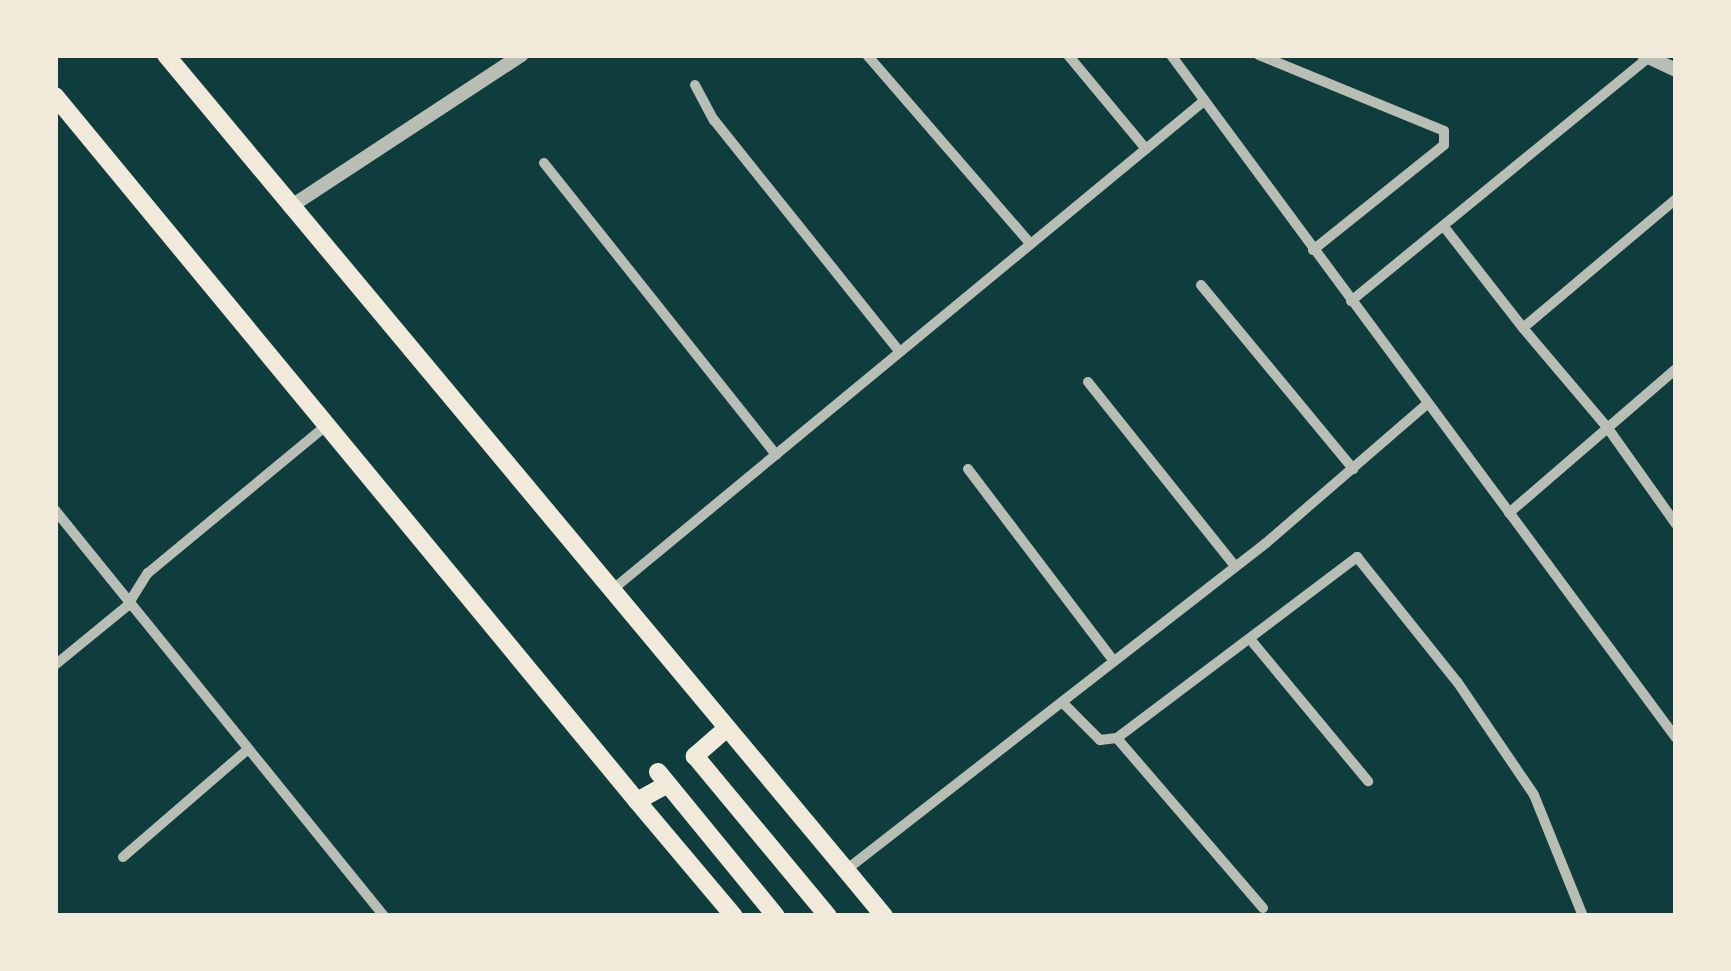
<!DOCTYPE html>
<html>
<head>
<meta charset="utf-8">
<style>
	body { margin:0 }
	#map { position:relative; width:1731px; height:971px; overflow:hidden; background:#0f3d3e; font-family:"PT Sans Narrow",sans-serif }
	div>[style] { position:absolute }
	[style*='--x'] { left:calc(var(--x)*1px); top:calc(var(--y)*1px); width:calc(var(--w)*1px); rotate:calc(var(--a)*1deg) }
	.minor>* { height:10px; margin:-5px; padding:0 5px; transform-origin:5px; border-radius:5px; background:#b8beb3 }
	.tertiary>* { height:14px; margin:-7px; padding:0 7px; transform-origin:7px; border-radius:7px; background:#b8beb3 }
	.primary>* { height:18px; margin:-9px; padding:0 9px; transform-origin:9px; border-radius:9px; background:#f1e9da }
	.trunk>* { height:18px; margin:-9px; padding:0 9px; transform-origin:9px; border-radius:9px; background:#f1e9da }
	span { translate:-50% -50%; white-space:nowrap; text-align:center; line-height:1.15; -webkit-text-stroke:10px #f1e9da; paint-order:stroke }
	.frame { position:absolute; inset:0; border:58px solid #f1e9da; pointer-events:none }
</style>
</head>
<body>
<div id="map">
	<div class="minor">
		<i style="--x:867;--y:55;--w:250;--a:49.1"></i>
		<i style="--x:1068;--y:55;--w:122;--a:50.3"></i>
		<i style="--x:1171;--y:55;--w:849;--a:53.52"></i>
		<i style="--x:1259;--y:55;--w:200;--a:22.3"></i>
		<i style="--x:1444;--y:131;--w:14;--a:90"></i>
		<i style="--x:1444;--y:145;--w:168;--a:141.3"></i>
		<i style="--x:695;--y:85;--w:40;--a:62"></i>
		<i style="--x:714;--y:120;--w:297;--a:51.3"></i>
		<i style="--x:544;--y:163;--w:373;--a:51.5"></i>
		<i style="--x:1676;--y:199;--w:200;--a:139.9"></i>
		<i style="--x:1523;--y:328;--w:130;--a:49.7"></i>
		<i style="--x:1607;--y:427;--w:119;--a:54.6"></i>
		<i style="--x:1445;--y:228;--w:127;--a:52"></i>
		<i style="--x:1201;--y:285;--w:239;--a:50.4"></i>
		<i style="--x:1351;--y:301;--w:385;--a:-39.3"></i>
		<i style="--x:1088;--y:382;--w:236;--a:51.4"></i>
		<i style="--x:968;--y:469;--w:241;--a:52.8"></i>
		<i style="--x:55;--y:510;--w:523;--a:50.98"></i>
		<i style="--x:1509;--y:513;--w:221;--a:-40.8"></i>
		<i style="--x:612;--y:590;--w:768;--a:-39.56"></i>
		<i style="--x:1250;--y:639;--w:185;--a:50.3"></i>
		<i style="--x:55;--y:665;--w:93;--a:-39.3"></i>
		<i style="--x:127;--y:606;--w:39;--a:-58"></i>
		<i style="--x:148;--y:573;--w:232;--a:-39.6"></i>
		<i style="--x:1062;--y:702;--w:54;--a:45"></i>
		<i style="--x:1100;--y:740;--w:17;--a:-7"></i>
		<i style="--x:123;--y:857;--w:165;--a:-40.8"></i>
		<i style="--x:846;--y:870;--w:532;--a:-37.9"></i>
		<i style="--x:1266;--y:543;--w:213;--a:-40.8"></i>
		<i style="--x:1263;--y:908;--w:224;--a:-130.7"></i>
		<i style="--x:1117;--y:738;--w:301;--a:-37"></i>
		<i style="--x:1357;--y:557;--w:161;--a:51.3"></i>
		<i style="--x:1458;--y:683;--w:135;--a:55.8"></i>
		<i style="--x:1534;--y:795;--w:131;--a:68"></i>
	</div>
	<div class="tertiary">
		<i style="--x:1644;--y:55;--w:35;--a:25"></i>
		<i style="--x:290;--y:207;--w:277;--a:-33.3"></i>
	</div>
	<div class="primary">
		<i style="--x:637;--y:801;--w:150;--a:49.9"></i>
		<i style="--x:846;--y:870;--w:60;--a:50.4"></i>
	</div>
	<div class="trunk">
		<i style="--x:166;--y:55;--w:1061;--a:50.16"></i>
		<i style="--x:55;--y:96;--w:914;--a:50.46"></i>
		<i style="--x:637;--y:801;--w:35;--a:-29"></i>
		<i style="--x:727;--y:728;--w:43;--a:138.8"></i>
		<i style="--x:695;--y:756;--w:208;--a:50.3"></i>
		<i style="--x:658;--y:772;--w:186;--a:50.7"></i>
	</div>
	<div class="frame"></div>
</div>
</body>
</html>
